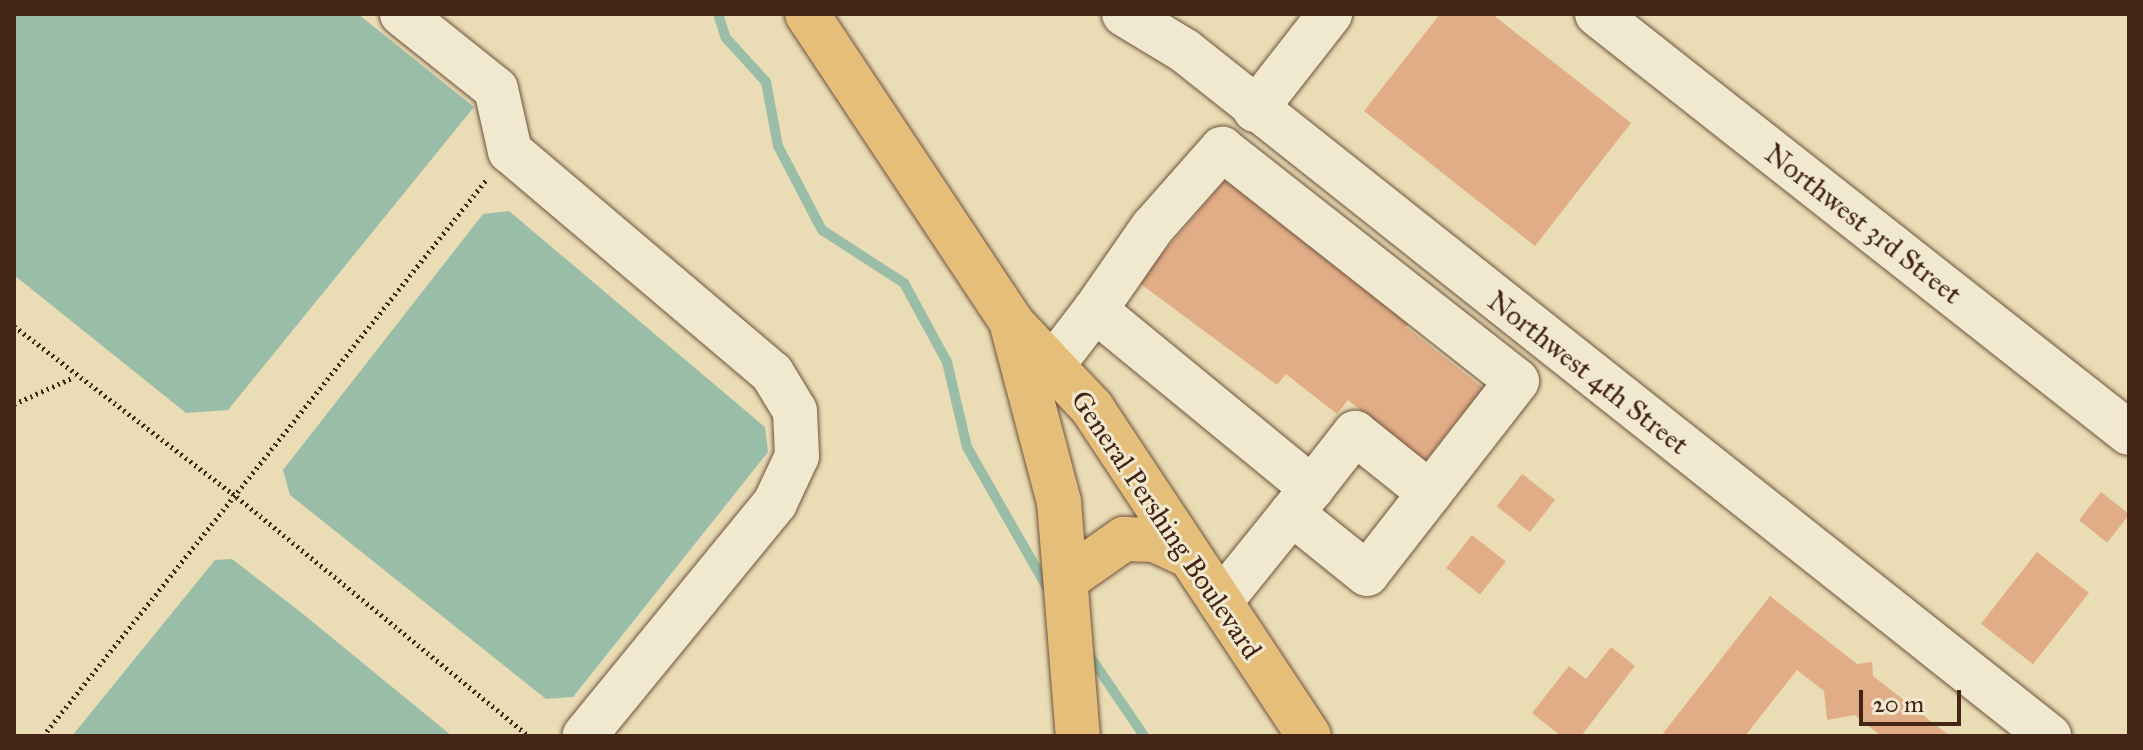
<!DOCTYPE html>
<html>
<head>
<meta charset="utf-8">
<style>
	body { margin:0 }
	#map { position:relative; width:2143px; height:750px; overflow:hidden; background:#eaddb5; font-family:"IM FELL Great Primer",serif }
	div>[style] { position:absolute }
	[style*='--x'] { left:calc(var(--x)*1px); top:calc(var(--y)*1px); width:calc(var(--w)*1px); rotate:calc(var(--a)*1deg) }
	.water>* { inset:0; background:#9abda7 }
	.stream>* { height:10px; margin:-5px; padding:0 5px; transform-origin:5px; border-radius:5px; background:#9abda7 }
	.building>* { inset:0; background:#e1ad86; transform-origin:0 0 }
	.path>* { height:5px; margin-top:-2.5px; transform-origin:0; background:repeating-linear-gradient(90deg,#442415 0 2px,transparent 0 6px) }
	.roads { filter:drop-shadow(0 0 2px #6e523d) drop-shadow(0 0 2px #6e523d) }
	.minor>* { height:44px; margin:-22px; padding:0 22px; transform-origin:22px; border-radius:22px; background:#f1e9cf }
	.major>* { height:44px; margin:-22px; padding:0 22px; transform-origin:22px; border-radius:22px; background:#e5be7a }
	span { translate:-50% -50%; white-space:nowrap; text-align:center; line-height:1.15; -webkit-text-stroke:6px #f1e9cf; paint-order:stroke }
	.street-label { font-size:28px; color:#442415 }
	.frame { position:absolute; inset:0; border:16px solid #442415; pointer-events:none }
	.scale { position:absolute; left:1859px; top:690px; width:102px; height:36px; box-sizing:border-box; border:4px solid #442415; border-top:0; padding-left:10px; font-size:24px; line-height:28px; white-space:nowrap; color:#442415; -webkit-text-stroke:6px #f1e9cf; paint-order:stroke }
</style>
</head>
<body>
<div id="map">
	<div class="water">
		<i style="clip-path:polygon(14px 14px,358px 14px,474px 107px,228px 410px,186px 413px,14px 275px)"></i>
		<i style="clip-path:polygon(509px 211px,765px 427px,768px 452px,573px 697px,546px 699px,290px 495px,283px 470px,483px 214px)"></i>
		<i style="clip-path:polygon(232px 559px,303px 614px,452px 736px,72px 736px,215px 560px)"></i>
	</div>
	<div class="stream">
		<i style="--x:718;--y:14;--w:25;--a:72"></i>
		<i style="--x:726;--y:38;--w:59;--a:47.7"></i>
		<i style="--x:766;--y:82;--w:65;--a:79.4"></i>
		<i style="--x:778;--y:146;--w:95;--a:62.4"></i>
		<i style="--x:822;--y:230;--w:98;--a:32.9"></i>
		<i style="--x:904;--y:283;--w:90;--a:61.4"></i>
		<i style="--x:947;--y:362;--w:87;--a:76.8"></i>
		<i style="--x:967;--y:447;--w:169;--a:60.3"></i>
		<i style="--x:1089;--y:655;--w:98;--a:55.8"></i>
	</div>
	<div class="building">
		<i style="clip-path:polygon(1440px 14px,1492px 14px,1631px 123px,1535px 246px,1364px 111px)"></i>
		<i style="clip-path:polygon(1234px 170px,1416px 314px,1406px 327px,1483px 388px,1425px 461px,1348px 400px,1337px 414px,1286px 374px,1277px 385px,1138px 282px)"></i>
		<i style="left:1522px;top:474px;width:42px;height:41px;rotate:38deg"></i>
		<i style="left:2101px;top:492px;width:36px;height:36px;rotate:38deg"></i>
		<i style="left:1472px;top:535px;width:43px;height:42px;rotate:38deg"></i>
		<i style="left:2037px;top:552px;width:66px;height:91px;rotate:38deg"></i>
		<i style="clip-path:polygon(1770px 596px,1857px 664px,1872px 662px,1873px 676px,1950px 736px,1881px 736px,1855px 715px,1827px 720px,1824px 691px,1797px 670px,1745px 736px,1661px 736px)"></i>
		<i style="clip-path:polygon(1611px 647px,1635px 666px,1581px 736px,1561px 736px,1532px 713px,1569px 666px,1586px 679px)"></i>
	</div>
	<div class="path">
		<i style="--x:14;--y:326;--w:275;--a:37.5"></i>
		<i style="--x:232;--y:493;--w:384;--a:39.3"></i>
		<i style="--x:14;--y:404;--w:66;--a:-24.2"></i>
		<i style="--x:43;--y:736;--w:711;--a:-51.45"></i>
	</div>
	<div class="roads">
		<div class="minor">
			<i style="--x:402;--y:14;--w:120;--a:38.6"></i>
			<i style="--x:496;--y:89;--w:64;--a:77.3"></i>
			<i style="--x:510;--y:151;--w:343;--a:40.3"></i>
			<i style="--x:772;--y:373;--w:44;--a:58.8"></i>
			<i style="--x:795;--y:411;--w:45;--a:87.5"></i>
			<i style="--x:797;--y:456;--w:52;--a:115.1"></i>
			<i style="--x:775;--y:503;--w:301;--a:129.3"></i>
			<i style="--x:1124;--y:14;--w:71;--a:31.2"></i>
			<i style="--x:1185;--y:51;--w:1103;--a:38.41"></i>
			<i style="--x:1597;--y:14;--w:677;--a:38.22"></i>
			<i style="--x:1255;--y:110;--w:122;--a:-52"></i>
			<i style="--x:1095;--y:310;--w:100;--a:-55.2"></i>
			<i style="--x:1152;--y:228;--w:106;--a:-48.5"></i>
			<i style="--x:1222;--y:149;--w:375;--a:38.2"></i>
			<i style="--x:1517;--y:381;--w:244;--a:127.9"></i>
			<i style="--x:1367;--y:574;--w:97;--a:-141.2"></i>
			<i style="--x:1052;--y:366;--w:71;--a:-52.5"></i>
			<i style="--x:1095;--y:310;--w:281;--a:39.4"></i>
			<i style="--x:1312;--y:488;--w:146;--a:128.9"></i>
			<i style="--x:1312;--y:488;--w:70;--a:-52"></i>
			<i style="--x:1355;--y:433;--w:96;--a:38.7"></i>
		</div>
		<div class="major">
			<i style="--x:807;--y:14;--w:371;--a:56.4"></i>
			<i style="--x:1012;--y:323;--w:117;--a:46.7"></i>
			<i style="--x:1092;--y:408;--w:393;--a:56.5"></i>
			<i style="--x:1013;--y:329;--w:179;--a:75.1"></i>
			<i style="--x:1059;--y:502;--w:235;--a:85.4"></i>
			<i style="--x:1067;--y:579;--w:70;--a:-35.1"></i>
			<i style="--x:1124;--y:539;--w:31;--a:2"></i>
			<i style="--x:1155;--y:540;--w:38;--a:25"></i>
		</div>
	</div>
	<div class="street-label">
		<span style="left:1863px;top:224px;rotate:38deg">Northwest 3rd Street</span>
		<span style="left:1588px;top:373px;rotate:38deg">Northwest 4th Street</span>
		<span style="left:1166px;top:525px;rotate:56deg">General Pershing Boulevard</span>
	</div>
	<div class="frame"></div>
	<div class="scale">20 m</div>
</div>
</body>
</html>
